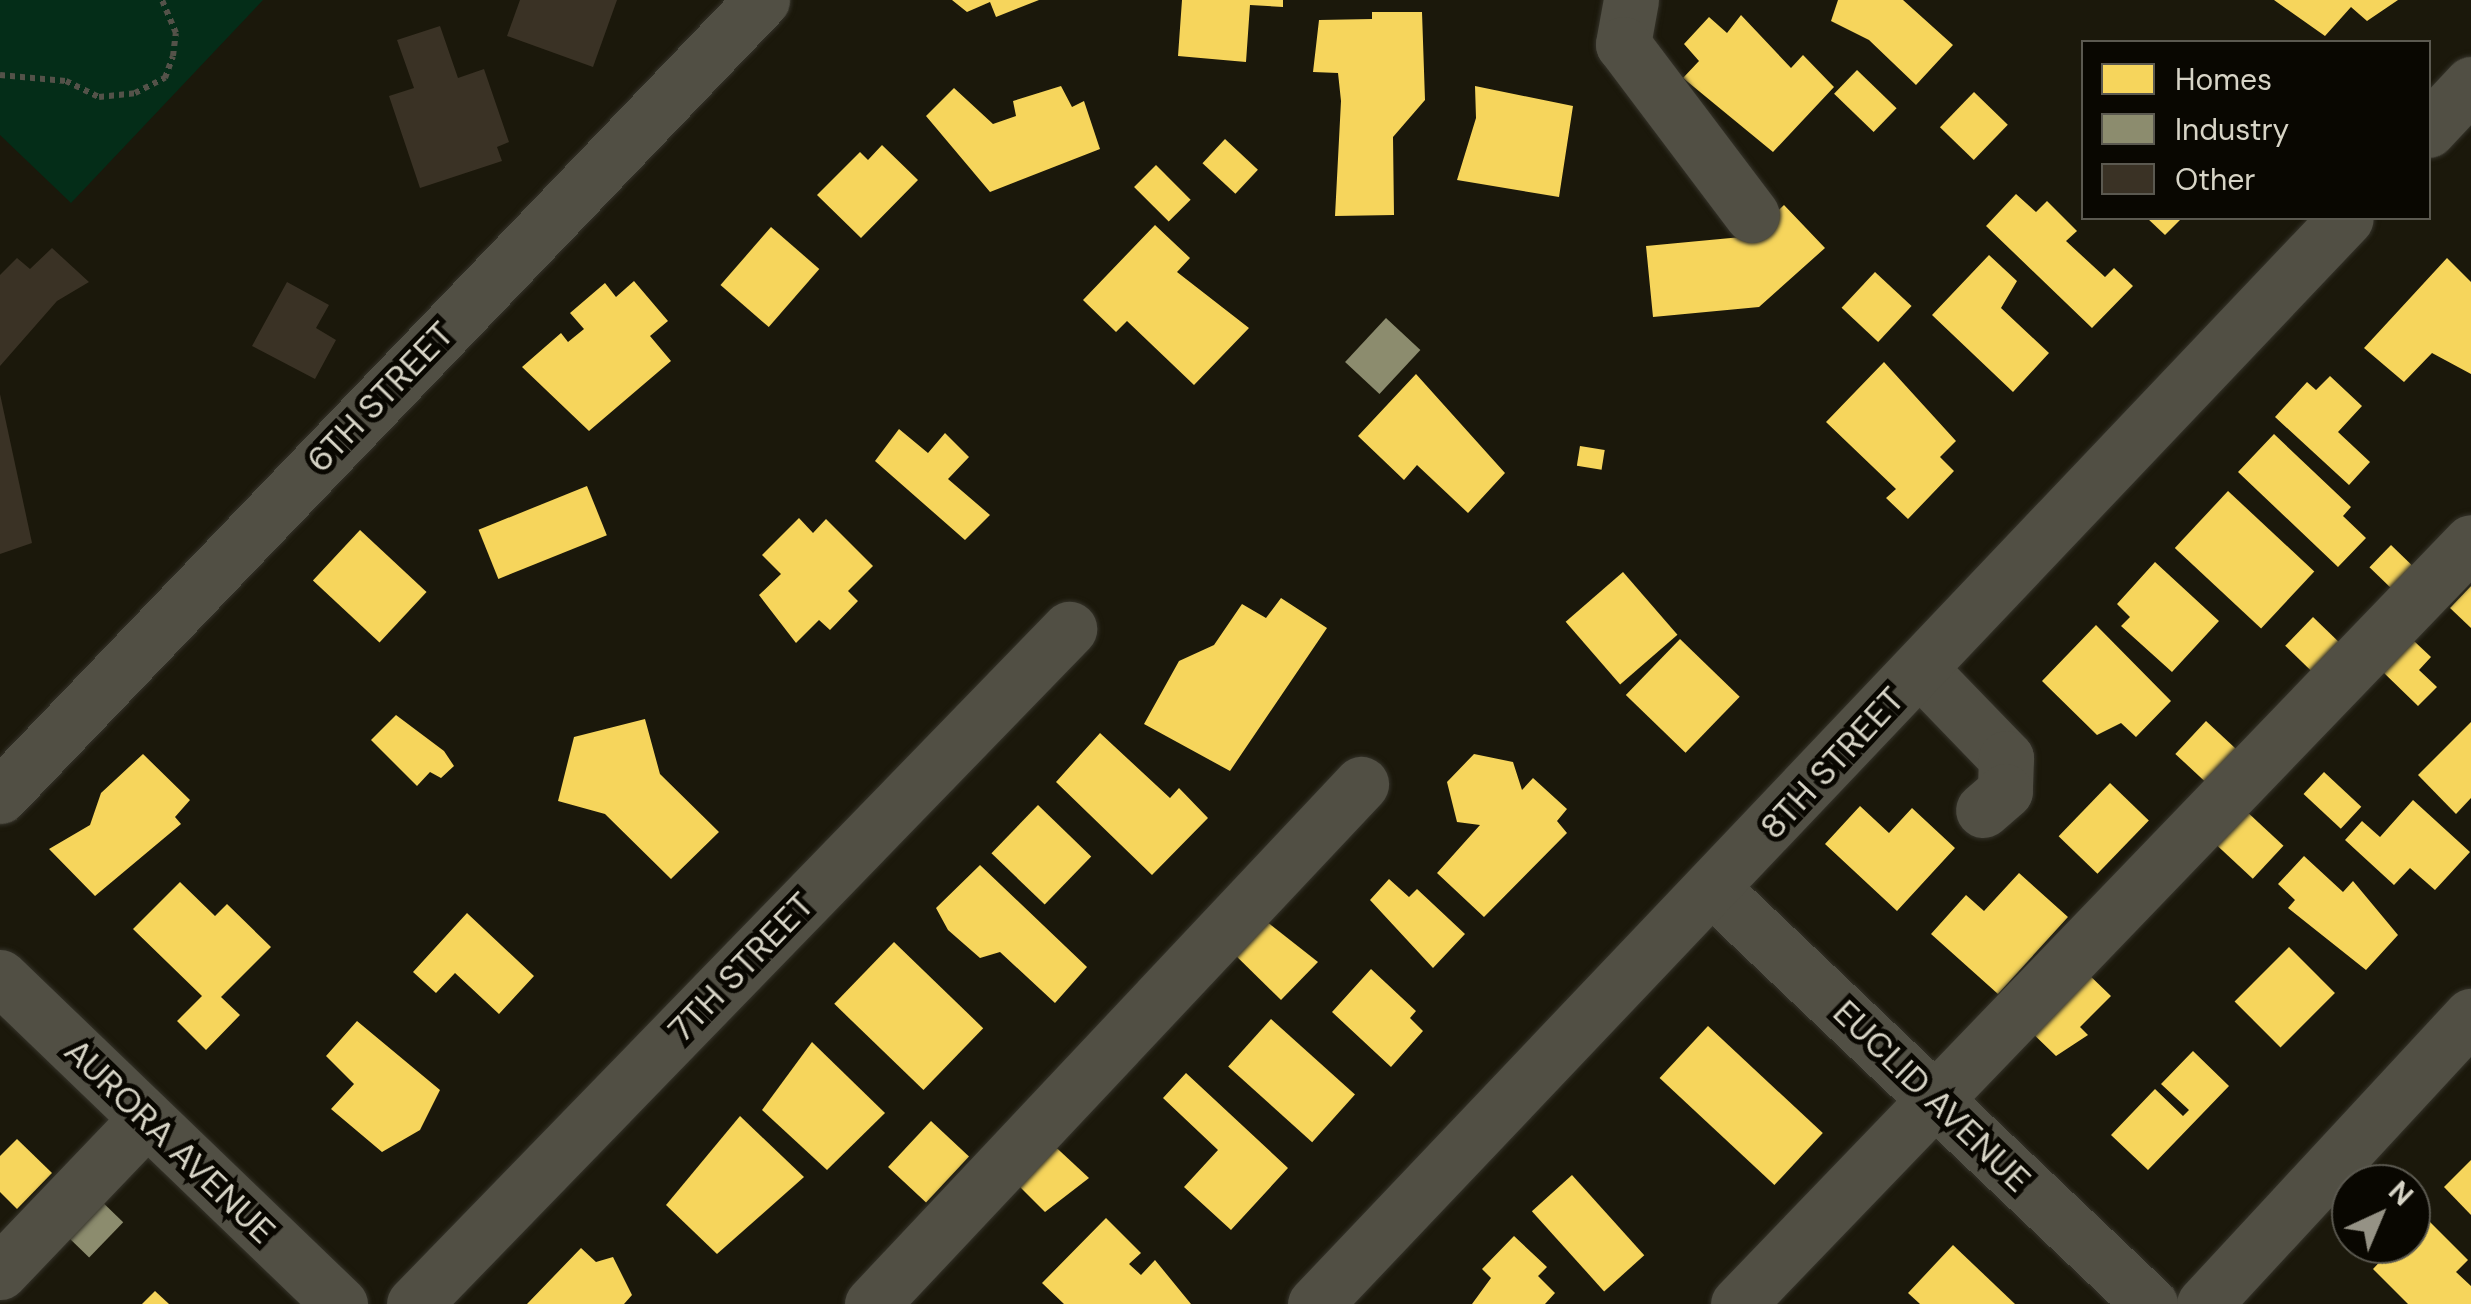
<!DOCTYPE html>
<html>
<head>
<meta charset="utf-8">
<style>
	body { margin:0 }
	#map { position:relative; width:2471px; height:1304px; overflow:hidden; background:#1b180b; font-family:"DM Sans",sans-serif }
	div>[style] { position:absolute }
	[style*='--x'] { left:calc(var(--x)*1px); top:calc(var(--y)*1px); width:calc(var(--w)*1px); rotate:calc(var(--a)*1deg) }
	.green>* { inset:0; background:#042d18 }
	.homes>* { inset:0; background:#f6d55c; transform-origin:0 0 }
	.industry>* { inset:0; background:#8c8c6e; transform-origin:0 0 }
	.building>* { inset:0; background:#3a3225 }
	.path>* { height:6px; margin-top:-3px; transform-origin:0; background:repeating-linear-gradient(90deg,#545249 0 5px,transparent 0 10px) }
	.roads { filter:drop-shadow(0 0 2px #343229) drop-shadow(0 0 2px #343229) }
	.minor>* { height:55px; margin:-27.5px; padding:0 27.5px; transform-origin:27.5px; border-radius:27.5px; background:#514f44 }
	span { translate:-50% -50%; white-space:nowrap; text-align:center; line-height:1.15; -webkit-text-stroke:10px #090701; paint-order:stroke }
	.street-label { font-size:35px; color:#d7d4c6 }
	.legend { position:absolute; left:2081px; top:40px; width:350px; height:180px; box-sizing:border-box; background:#090701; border:2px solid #5b5950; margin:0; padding:12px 18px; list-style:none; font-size:30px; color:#d7d4c6 }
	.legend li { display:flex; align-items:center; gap:20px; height:50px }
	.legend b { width:50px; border:2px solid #5b5950 }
	.north { position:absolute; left:2331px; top:1164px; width:100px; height:100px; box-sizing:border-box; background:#090701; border:2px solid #5b5950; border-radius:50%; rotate:44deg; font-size:28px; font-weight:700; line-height:40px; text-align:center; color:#d7d4c6 }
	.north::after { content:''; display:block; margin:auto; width:35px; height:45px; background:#959285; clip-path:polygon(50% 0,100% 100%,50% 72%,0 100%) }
</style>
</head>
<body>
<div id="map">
	<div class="green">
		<i style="clip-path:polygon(0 0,263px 0,71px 203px,0 135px)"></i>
	</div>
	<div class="homes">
		<i style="clip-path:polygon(952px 0,1039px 0,996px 17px,990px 2px,967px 12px)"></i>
		<i style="clip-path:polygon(1182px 0,1283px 0,1283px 7px,1250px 5px,1246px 62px,1178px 56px)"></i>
		<i style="clip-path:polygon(1838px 0,1903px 0,1953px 45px,1916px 85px,1869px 40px,1831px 21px)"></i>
		<i style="clip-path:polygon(2274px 0,2398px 0,2367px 21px,2351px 7px,2325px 36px)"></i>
		<i style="clip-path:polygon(1372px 12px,1422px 12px,1425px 100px,1393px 137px,1394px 215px,1335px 216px,1341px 101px,1338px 73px,1313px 72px,1319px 20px,1372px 19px)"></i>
		<i style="clip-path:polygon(1741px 15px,1791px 68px,1803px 55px,1834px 87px,1773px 152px,1683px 78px,1699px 61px,1684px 44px,1709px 17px,1727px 33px)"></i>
		<i style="left:1857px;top:70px;width:55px;height:33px;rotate:44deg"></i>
		<i style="clip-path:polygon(1061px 86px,1072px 107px,1084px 101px,1100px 149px,990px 192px,926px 116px,954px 88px,993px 124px,1016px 116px,1013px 101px)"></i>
		<i style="clip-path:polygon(1475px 86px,1573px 106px,1559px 197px,1457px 180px,1476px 118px)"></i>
		<i style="left:1974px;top:92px;width:47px;height:49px;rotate:44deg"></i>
		<i style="left:1225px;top:139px;width:45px;height:33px;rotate:43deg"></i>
		<i style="clip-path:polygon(882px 145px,918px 180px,861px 238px,817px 195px,860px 152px,868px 160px)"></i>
		<i style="left:1156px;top:165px;width:49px;height:31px;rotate:45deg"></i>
		<i style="clip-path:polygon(2016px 194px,2036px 212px,2047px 201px,2077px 231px,2066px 241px,2105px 277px,2114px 268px,2133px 286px,2092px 328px,1986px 226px)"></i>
		<i style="clip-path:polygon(1784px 205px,1825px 248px,1759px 307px,1653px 317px,1646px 246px,1752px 236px)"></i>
		<i style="clip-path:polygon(2147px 218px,2182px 218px,2165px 235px)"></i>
		<i style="clip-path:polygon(1155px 225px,1190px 258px,1177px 272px,1249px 328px,1194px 385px,1127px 321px,1116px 332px,1083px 300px)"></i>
		<i style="left:771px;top:227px;width:64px;height:77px;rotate:41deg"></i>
		<i style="clip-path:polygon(1989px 255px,2017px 281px,2001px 308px,2049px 353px,2013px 392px,1932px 315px)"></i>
		<i style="clip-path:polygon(2447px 258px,2471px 282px,2471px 374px,2432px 353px,2404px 382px,2364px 348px)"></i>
		<i style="left:1875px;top:272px;width:50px;height:49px;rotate:43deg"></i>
		<i style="clip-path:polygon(634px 281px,668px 321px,650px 336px,671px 361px,589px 431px,522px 367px,561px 333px,568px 342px,584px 329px,570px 313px,605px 283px,616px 297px)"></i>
		<i style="clip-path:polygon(1884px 362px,1956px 441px,1940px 457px,1954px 471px,1908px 519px,1886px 498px,1896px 489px,1826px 422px)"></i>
		<i style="clip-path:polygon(1416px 374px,1505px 473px,1468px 513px,1417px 465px,1404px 480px,1358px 436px)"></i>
		<i style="clip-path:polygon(2330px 376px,2362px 406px,2338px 432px,2370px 462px,2349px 485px,2275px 417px,2307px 382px,2316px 390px)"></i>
		<i style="clip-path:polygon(899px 429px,928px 453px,945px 433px,969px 457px,948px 479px,990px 515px,965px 540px,875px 461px)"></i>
		<i style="clip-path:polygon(2274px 434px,2351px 507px,2343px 516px,2366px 538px,2338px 567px,2238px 472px)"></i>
		<i style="left:1580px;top:446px;width:25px;height:20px;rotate:9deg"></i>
		<i style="left:587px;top:486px;width:53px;height:117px;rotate:68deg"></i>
		<i style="left:2228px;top:491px;width:118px;height:78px;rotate:43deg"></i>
		<i style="clip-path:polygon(799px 518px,813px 533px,826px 519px,873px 566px,848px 591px,858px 601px,830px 630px,819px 620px,796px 643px,759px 595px,781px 574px,762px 555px)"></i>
		<i style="left:360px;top:530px;width:91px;height:69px;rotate:43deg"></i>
		<i style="left:2391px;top:545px;width:42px;height:31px;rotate:44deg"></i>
		<i style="clip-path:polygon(2155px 562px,2219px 621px,2172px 672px,2121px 626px,2130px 617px,2117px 604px)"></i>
		<i style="left:1623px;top:572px;width:83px;height:76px;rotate:49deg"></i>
		<i style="clip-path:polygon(2471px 586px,2471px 628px,2450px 608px)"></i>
		<i style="clip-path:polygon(1281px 598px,1327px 628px,1230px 771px,1144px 724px,1179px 661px,1214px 645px,1242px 604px,1266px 618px)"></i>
		<i style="left:2313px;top:617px;width:46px;height:40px;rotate:44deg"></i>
		<i style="clip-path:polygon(2096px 625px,2171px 701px,2136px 737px,2121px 723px,2097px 735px,2042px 681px)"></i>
		<i style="left:1680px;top:639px;width:83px;height:78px;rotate:44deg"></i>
		<i style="clip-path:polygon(2414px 641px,2431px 657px,2419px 670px,2437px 687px,2418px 706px,2383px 672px)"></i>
		<i style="clip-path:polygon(396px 715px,444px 751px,454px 766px,441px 778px,430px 772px,417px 786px,371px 740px)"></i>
		<i style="clip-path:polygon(645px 719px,660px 774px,719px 832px,671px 879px,605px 814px,558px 801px,574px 737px)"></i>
		<i style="left:2206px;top:721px;width:57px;height:45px;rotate:43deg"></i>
		<i style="clip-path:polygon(2471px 722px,2471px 798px,2456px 814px,2418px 775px)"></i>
		<i style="clip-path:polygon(1100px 733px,1170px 798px,1179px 788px,1208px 818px,1152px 875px,1056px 782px)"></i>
		<i style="clip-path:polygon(143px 754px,190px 800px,175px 817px,181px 824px,95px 896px,49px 849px,90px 825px,101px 793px)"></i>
		<i style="clip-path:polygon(1474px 754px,1513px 762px,1522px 790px,1533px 778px,1567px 809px,1557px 821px,1567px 833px,1484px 917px,1437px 873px,1480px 825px,1457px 822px,1447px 782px)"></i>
		<i style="left:2324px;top:772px;width:51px;height:30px;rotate:43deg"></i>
		<i style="left:2110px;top:783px;width:54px;height:74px;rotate:44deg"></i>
		<i style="clip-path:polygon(2413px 800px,2470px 852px,2435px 890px,2410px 868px,2394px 885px,2345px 840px,2362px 821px,2380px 837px)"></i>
		<i style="left:1038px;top:805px;width:74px;height:67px;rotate:44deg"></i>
		<i style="clip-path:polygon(1860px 806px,1889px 833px,1912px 808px,1955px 848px,1897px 911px,1825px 844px)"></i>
		<i style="left:2244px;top:809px;width:54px;height:45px;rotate:43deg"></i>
		<i style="clip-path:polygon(2304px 856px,2343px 892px,2353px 881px,2398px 935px,2366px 970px,2288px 908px,2295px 900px,2278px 884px)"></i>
		<i style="clip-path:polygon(980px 865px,1087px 967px,1055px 1003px,1000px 952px,980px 958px,948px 930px,936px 908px)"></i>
		<i style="clip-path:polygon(2019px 873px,2068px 917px,1998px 994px,1931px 934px,1966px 895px,1984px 911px)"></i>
		<i style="clip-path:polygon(1389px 879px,1409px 897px,1417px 889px,1465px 934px,1433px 968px,1370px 900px)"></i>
		<i style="clip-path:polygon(180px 882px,215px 916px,227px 904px,271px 947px,221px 997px,240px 1015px,206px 1050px,177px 1021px,202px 996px,133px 929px)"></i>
		<i style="clip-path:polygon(467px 913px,534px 976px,499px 1014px,455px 973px,436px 993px,413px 972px)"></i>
		<i style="clip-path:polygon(1257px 914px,1318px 962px,1281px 1000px,1226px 946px)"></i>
		<i style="left:894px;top:942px;width:124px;height:86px;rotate:44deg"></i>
		<i style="left:2289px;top:947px;width:65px;height:77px;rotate:45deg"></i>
		<i style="clip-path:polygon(1371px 969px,1416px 1011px,1410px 1018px,1423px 1031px,1391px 1067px,1332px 1012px)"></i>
		<i style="clip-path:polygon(2084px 970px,2111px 996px,2080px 1027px,2088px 1035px,2056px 1056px,2027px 1028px)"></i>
		<i style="left:1271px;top:1019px;width:113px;height:64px;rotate:42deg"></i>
		<i style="clip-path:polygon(357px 1021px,440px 1090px,420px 1130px,382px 1152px,331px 1109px,354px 1084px,326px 1056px)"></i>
		<i style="left:1708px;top:1026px;width:157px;height:71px;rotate:43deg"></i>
		<i style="clip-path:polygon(812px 1042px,885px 1113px,827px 1170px,762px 1110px)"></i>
		<i style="clip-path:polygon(2193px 1051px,2229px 1086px,2148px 1170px,2111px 1135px,2155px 1089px,2183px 1116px,2189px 1110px,2161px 1084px)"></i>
		<i style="clip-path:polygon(1186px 1073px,1288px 1168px,1231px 1230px,1184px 1187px,1218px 1150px,1163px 1098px)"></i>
		<i style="clip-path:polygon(740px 1116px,804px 1177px,717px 1254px,666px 1205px)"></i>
		<i style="left:931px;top:1121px;width:52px;height:63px;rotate:43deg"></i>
		<i style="clip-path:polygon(17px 1139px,52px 1173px,17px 1209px,0 1192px,0 1156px)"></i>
		<i style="clip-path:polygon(1047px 1139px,1089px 1178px,1045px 1212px,1010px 1177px)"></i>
		<i style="clip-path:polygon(2471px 1160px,2471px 1215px,2444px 1187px)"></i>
		<i style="left:1572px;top:1175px;width:108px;height:54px;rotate:48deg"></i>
		<i style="clip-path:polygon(2425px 1217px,2468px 1260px,2456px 1272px,2471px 1286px,2471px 1304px,2408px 1304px,2373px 1269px,2389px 1252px,2385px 1244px,2411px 1244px)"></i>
		<i style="clip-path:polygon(1106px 1218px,1141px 1253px,1129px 1264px,1141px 1275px,1155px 1260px,1191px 1304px,1064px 1304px,1042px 1283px)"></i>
		<i style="clip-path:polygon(1514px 1236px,1547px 1267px,1538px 1276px,1555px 1293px,1545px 1304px,1472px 1304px,1491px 1278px,1482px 1269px)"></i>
		<i style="clip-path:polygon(1953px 1245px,2015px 1304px,1920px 1304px,1908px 1293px)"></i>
		<i style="clip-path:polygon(581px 1248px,596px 1262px,613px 1257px,632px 1295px,624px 1304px,527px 1304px)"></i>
		<i style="clip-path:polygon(155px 1291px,169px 1304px,142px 1304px)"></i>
	</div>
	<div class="industry">
		<i style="left:1386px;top:318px;width:47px;height:60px;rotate:43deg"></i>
		<i style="left:93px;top:1193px;width:42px;height:49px;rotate:44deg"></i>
	</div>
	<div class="building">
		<i style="clip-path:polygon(520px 0,617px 0,593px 67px,507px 36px)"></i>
		<i style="clip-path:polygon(440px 26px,458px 78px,484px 69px,509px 142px,497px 147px,502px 161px,420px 188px,389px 96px,414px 88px,397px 40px)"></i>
		<i style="clip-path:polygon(52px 248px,89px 282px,57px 301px,0 366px,0 275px,17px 258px,30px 269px)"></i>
		<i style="clip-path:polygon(287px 282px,329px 305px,316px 328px,336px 340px,315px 379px,252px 346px)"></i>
		<i style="clip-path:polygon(0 394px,32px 543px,0 554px)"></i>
	</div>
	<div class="path">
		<i style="--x:0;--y:75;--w:66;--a:5.2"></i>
		<i style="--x:66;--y:81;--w:37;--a:26"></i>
		<i style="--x:99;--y:97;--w:36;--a:-6"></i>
		<i style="--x:135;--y:93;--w:34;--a:-27"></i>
		<i style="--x:165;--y:78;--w:23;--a:-70"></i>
		<i style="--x:173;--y:56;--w:23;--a:-83"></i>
		<i style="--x:176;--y:33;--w:36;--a:-113"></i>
	</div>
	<div class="roads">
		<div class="minor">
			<i style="--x:1631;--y:0;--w:45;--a:100.3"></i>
			<i style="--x:1623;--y:44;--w:214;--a:53"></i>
			<i style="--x:2428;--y:130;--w:63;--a:-46.9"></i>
			<i style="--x:1920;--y:669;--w:124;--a:46"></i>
			<i style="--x:2006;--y:758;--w:33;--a:92"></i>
			<i style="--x:2005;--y:791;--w:29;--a:139"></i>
			<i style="--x:0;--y:796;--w:1102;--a:-46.25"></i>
			<i style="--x:1713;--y:889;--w:603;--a:43.52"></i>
			<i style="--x:0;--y:977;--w:472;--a:43.9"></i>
			<i style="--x:0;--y:1272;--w:211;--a:-46.3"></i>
			<i style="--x:414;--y:1304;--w:941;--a:-45.86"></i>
			<i style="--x:872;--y:1304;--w:714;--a:-46.76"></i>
			<i style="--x:1315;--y:1304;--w:1497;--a:-46.49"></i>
			<i style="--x:1738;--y:1304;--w:1057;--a:-46.11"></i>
			<i style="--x:2204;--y:1304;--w:393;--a:-47.2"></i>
		</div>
	</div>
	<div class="street-label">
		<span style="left:380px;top:397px;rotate:-46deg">6TH STREET</span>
		<span style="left:1832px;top:763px;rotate:-47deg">8TH STREET</span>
		<span style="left:741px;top:967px;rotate:-46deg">7TH STREET</span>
		<span style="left:1932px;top:1096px;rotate:44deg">EUCLID AVENUE</span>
		<span style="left:170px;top:1141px;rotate:44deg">AURORA AVENUE</span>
	</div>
	<ul class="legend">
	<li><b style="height:28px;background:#f6d55c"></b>Homes</li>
	<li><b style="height:28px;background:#8c8c6e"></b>Industry</li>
	<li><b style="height:28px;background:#3a3225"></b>Other</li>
	</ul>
	<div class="north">N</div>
</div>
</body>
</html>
